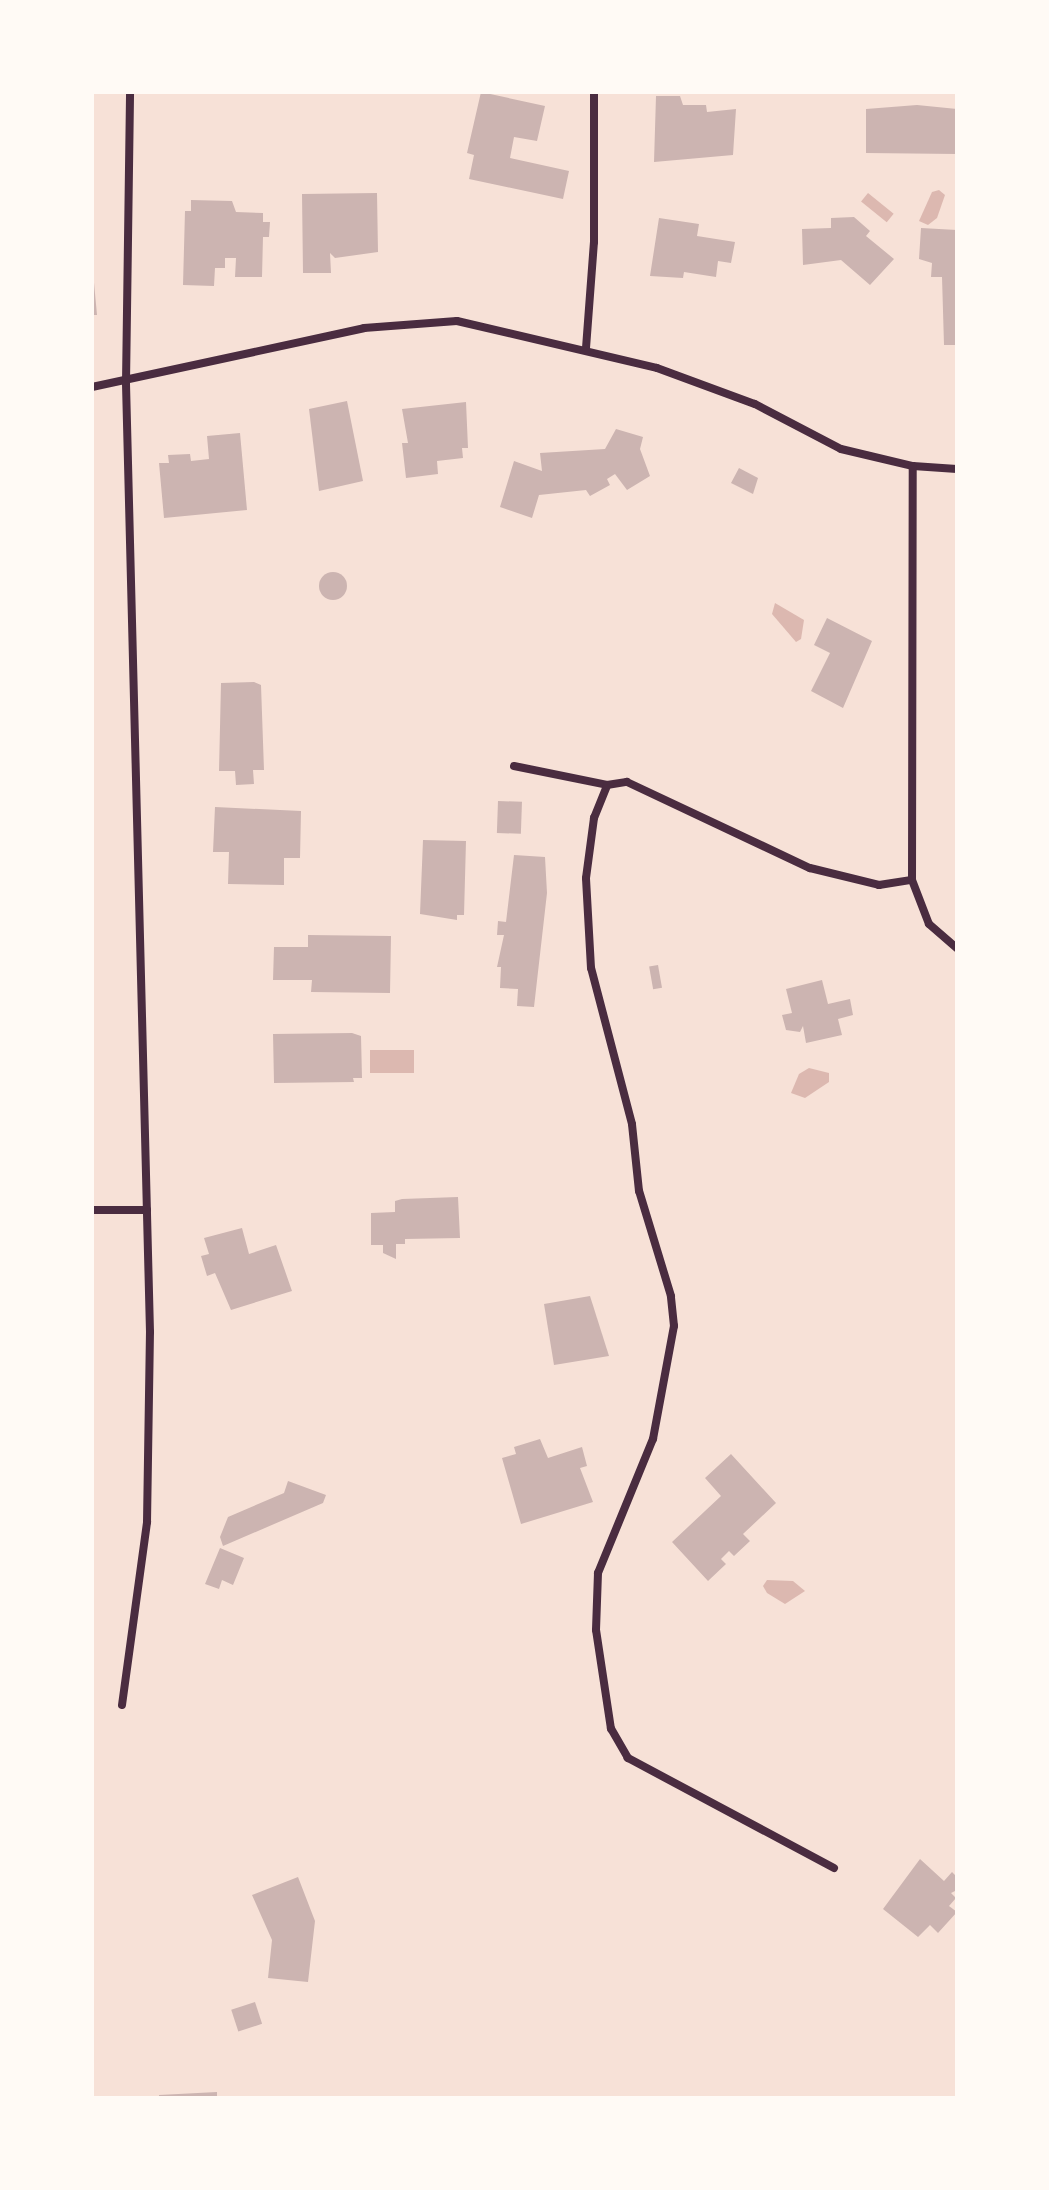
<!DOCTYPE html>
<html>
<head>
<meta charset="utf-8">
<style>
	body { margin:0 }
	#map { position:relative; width:1049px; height:2190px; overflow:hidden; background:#f7e1d7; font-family:Merriweather,serif }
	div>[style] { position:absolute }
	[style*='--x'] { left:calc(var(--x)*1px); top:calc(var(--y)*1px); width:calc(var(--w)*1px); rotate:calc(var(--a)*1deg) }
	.water>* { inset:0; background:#dcb8b0; transform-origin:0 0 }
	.building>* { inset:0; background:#ccb4b1; transform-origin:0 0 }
	.round { border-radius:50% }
	.minor>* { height:8px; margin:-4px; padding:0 4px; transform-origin:4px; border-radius:4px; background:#4a2c40 }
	span { translate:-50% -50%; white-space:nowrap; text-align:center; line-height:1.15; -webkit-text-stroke:8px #fffaf5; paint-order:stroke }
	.frame { position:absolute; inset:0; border:94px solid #fffaf5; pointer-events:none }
</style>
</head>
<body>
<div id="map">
	<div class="water">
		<i style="clip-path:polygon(939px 190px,945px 195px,937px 218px,928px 225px,919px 221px,932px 192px)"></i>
		<i style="left:868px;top:193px;width:33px;height:11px;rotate:39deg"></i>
		<i style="clip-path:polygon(775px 603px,804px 620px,801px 639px,796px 642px,772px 614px)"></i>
		<i style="left:414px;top:1050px;width:23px;height:44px;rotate:90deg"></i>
		<i style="clip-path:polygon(809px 1068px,829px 1073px,829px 1082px,805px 1098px,791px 1093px,799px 1074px)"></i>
		<i style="clip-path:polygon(767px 1580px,793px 1581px,805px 1591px,785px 1604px,767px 1593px,763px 1586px)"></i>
	</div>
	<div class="building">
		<i style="clip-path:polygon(481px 92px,545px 106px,537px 141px,514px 137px,510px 158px,569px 171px,563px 199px,469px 179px,474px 155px,467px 153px)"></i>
		<i style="clip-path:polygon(656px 96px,680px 96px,683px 105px,706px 105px,707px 112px,736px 109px,733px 155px,654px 162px)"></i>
		<i style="clip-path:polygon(917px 105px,957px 109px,957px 154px,866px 153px,866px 109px)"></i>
		<i style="clip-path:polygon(377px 193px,378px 252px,335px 258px,330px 253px,331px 273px,303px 273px,302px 194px)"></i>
		<i style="clip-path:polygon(191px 200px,232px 201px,236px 212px,263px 213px,263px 222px,270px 222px,269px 237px,263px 237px,262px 277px,235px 277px,236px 258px,225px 258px,225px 268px,215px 268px,214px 286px,183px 285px,185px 211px,191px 211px)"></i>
		<i style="clip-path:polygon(854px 217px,870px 231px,866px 236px,894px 259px,870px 285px,841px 260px,803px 265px,802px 229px,831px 228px,831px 218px)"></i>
		<i style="clip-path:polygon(659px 218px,699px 224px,697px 236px,735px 242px,731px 263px,718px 261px,716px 277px,684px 272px,683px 278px,650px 276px)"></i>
		<i style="clip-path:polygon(921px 228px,957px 230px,957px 345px,944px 345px,942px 277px,931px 277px,932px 263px,919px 259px)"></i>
		<i style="clip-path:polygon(92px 283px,94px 283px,97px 315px,92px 315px)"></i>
		<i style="clip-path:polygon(347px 401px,363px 481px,319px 491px,309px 409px)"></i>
		<i style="clip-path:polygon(466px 402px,468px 448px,462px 448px,463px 458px,437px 461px,438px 474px,406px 478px,402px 443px,408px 443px,402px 409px)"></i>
		<i style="clip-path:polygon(616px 429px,643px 437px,640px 449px,650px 476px,627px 490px,615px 474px,607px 479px,610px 485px,590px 496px,586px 490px,539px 495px,532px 518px,500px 507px,514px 461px,542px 471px,540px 453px,605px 449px)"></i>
		<i style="clip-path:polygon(240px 433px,247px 510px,164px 518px,159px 463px,169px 463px,168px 455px,190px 454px,191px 461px,209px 459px,207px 436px)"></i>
		<i style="clip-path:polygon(739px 468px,758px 478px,753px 494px,731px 483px)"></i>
		<i class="round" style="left:319px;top:572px;width:28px;height:28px"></i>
		<i style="clip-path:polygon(827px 618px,872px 641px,843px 708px,811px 691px,830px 653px,814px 645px)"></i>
		<i style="clip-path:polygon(254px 682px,261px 685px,264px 770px,253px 770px,254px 784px,236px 785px,235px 771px,219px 771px,221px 683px)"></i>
		<i style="left:498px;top:801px;width:24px;height:32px;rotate:2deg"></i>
		<i style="clip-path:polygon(215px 807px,301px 811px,300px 858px,284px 858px,284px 885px,228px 884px,229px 852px,213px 852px)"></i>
		<i style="clip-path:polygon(423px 840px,466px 841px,464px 915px,457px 915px,457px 920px,420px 914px)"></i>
		<i style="clip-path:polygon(514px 855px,545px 857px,547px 893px,534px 1007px,517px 1006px,518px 989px,500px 988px,501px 967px,497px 967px,504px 935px,497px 935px,498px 921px,506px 922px)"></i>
		<i style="clip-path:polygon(308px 935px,391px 936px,390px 993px,311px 992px,312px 980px,273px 980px,274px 947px,308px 947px)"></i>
		<i style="left:658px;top:965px;width:23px;height:9px;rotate:80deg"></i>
		<i style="clip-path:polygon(822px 980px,828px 1004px,850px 999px,853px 1015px,838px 1019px,842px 1035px,806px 1043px,803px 1026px,800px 1032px,786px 1030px,782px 1015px,792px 1013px,786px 989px)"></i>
		<i style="clip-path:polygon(352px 1033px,361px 1036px,362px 1078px,353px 1078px,354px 1082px,274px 1083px,273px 1034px)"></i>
		<i style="clip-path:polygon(458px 1197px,460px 1238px,405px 1239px,405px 1244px,396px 1244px,396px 1259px,383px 1253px,383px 1245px,371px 1245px,371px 1213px,395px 1212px,395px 1201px,402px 1199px)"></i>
		<i style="clip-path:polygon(242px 1228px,249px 1254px,276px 1245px,292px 1291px,231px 1310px,215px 1273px,207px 1276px,201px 1256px,209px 1254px,204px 1238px)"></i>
		<i style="clip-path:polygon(590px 1296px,609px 1356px,554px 1365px,544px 1304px)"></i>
		<i style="clip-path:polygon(540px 1439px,548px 1458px,582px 1447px,587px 1466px,580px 1468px,593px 1502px,521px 1524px,502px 1458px,516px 1454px,514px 1447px)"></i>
		<i style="clip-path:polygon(731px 1454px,776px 1503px,743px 1534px,750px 1541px,734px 1556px,729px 1551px,721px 1559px,726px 1564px,708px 1581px,672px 1542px,721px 1496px,705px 1478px)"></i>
		<i style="clip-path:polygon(288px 1481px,326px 1495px,323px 1503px,223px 1546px,220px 1537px,228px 1517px,284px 1493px)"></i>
		<i style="clip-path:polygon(220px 1548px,244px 1558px,233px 1585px,222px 1580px,219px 1589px,205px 1584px)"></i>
		<i style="clip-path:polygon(920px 1859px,944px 1881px,952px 1872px,957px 1877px,957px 1890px,951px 1893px,956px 1898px,949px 1906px,957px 1912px,938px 1933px,930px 1925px,918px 1937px,883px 1909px)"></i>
		<i style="clip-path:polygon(298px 1877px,315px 1921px,308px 1982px,268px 1978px,272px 1940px,252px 1895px)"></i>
		<i style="left:255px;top:2002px;width:23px;height:25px;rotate:72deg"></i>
		<i style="clip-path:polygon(217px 2092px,217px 2098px,159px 2098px,159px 2095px)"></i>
	</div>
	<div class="minor">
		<i style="--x:586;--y:348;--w:106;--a:-85.7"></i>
		<i style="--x:594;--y:242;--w:150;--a:-90"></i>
		<i style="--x:92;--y:387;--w:278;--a:-12.2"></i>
		<i style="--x:364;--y:328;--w:93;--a:-4.3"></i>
		<i style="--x:457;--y:321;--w:205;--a:13.2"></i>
		<i style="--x:657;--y:368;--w:104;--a:20.2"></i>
		<i style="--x:755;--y:404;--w:97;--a:27.6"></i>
		<i style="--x:841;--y:449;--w:74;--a:13.3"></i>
		<i style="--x:913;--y:466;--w:44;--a:3.9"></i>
		<i style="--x:514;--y:766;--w:95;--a:11.5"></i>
		<i style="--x:912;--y:880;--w:47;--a:68.9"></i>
		<i style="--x:929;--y:924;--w:37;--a:41"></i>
		<i style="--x:92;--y:1210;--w:55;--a:0"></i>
		<i style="--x:122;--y:1705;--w:185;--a:-82.2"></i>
		<i style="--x:147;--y:1522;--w:190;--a:-89.1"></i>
		<i style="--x:150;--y:1332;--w:949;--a:-91.45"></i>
		<i style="--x:126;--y:383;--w:291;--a:-89.2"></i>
		<i style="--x:834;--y:1868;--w:234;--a:-151.9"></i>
		<i style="--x:628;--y:1758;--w:34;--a:-120"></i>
		<i style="--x:611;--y:1729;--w:100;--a:-98.6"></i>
		<i style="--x:596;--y:1630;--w:57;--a:-88"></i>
		<i style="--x:598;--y:1573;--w:145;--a:-67.7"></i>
		<i style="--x:653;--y:1439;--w:115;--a:-79.5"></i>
		<i style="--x:674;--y:1326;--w:30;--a:-96"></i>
		<i style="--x:671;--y:1296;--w:110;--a:-106.9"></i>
		<i style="--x:639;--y:1191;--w:67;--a:-96"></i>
		<i style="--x:632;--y:1124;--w:161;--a:-104.7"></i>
		<i style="--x:591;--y:968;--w:90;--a:-93.2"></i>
		<i style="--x:586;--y:878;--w:61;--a:-82.4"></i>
		<i style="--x:594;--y:818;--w:35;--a:-68"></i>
		<i style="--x:607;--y:785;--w:20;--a:-9"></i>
		<i style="--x:627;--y:782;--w:202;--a:25.2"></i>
		<i style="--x:810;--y:868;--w:71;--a:13.8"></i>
		<i style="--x:879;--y:885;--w:33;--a:-9"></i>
		<i style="--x:912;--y:880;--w:414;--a:-89.9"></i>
	</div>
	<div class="frame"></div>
</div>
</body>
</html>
